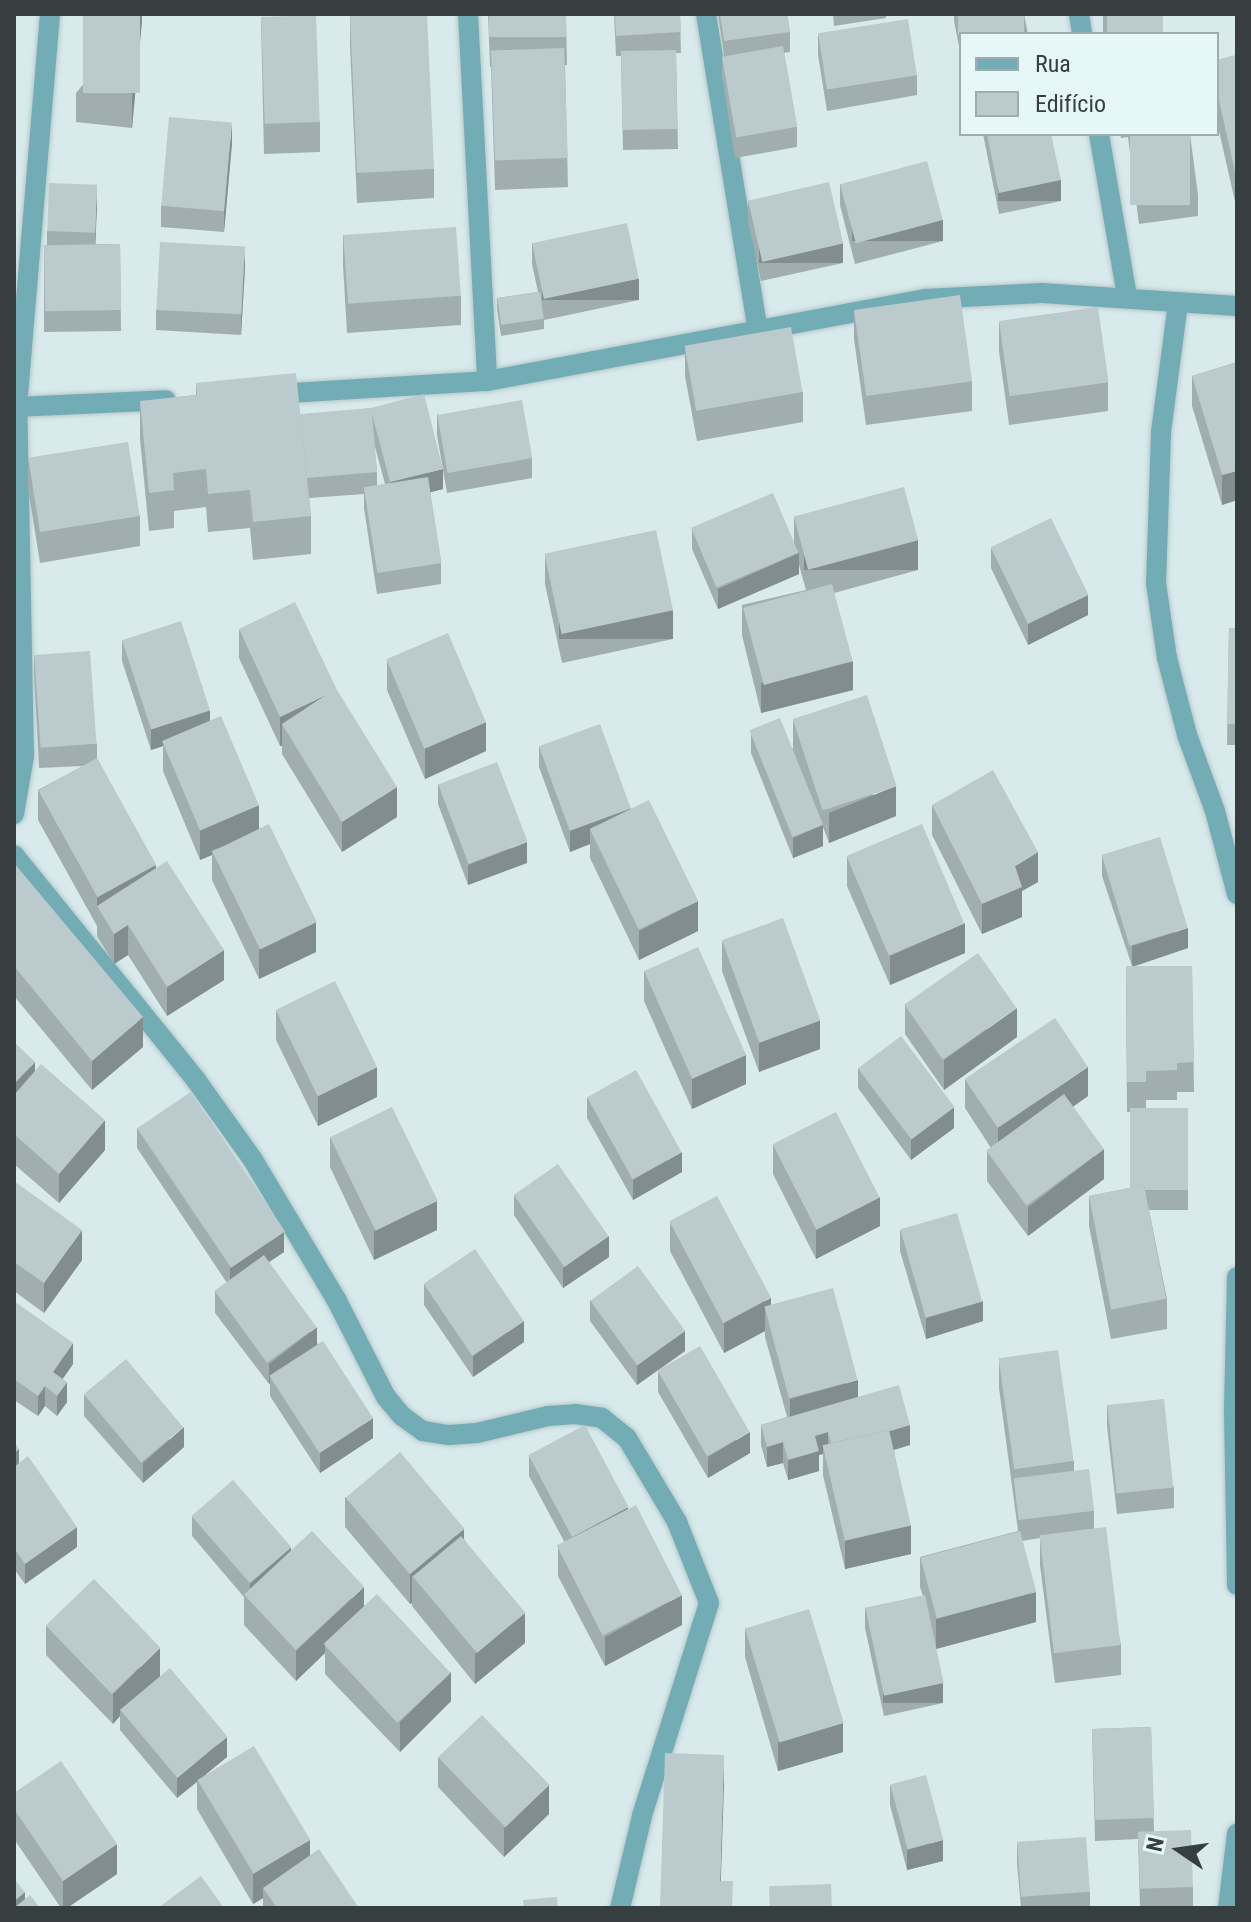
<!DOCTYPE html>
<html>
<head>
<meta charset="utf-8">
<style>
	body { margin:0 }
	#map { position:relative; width:1251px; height:1922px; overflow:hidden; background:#d8eaec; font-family:"Roboto Condensed",sans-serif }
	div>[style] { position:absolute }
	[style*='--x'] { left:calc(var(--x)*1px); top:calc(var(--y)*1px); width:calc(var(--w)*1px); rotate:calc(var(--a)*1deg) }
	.roads { filter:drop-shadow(0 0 2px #b8c8c9) drop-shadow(0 0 2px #b8c8c9) }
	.minor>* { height:20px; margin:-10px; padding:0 10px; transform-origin:10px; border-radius:10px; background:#72adb5 }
	.wall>* { inset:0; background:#a0aeb0; transform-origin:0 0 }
	.shaded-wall>* { inset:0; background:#828d90; transform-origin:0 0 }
	.building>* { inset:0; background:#bacacd; transform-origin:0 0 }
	span { translate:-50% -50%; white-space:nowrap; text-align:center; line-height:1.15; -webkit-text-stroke:6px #e6f7fa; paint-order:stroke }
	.frame { position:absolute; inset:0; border:16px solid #373e3f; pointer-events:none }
	.legend { position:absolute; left:959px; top:32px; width:260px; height:104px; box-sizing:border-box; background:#e6f7fa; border:2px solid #a0adaf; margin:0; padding:10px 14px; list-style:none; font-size:24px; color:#373e3f }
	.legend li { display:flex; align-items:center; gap:16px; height:40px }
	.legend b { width:40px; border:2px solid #a0adaf }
	.north { position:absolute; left:1139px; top:1810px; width:80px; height:80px; -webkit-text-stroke:6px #e6f7fa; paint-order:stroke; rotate:283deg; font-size:22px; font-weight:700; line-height:32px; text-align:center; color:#373e3f }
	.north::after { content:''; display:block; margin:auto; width:28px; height:36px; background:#373e3f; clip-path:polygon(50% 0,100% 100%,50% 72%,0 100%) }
</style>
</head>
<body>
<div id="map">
	<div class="roads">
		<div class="minor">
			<i style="--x:468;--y:14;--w:367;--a:87"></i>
			<i style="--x:706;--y:14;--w:320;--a:80.7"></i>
			<i style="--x:1079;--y:14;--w:20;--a:81"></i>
			<i style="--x:1099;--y:134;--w:164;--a:80.2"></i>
			<i style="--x:1178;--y:303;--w:131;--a:97.5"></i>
			<i style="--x:1161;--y:433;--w:150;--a:91.9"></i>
			<i style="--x:1156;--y:583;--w:76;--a:81.7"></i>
			<i style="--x:1167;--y:658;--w:80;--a:75.4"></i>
			<i style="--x:1187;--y:735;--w:81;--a:69.8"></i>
			<i style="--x:1215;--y:811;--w:86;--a:75.2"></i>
			<i style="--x:274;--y:394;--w:213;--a:-3.5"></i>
			<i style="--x:487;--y:381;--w:446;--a:-10.6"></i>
			<i style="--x:925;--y:299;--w:117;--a:-2.9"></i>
			<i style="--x:1042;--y:293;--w:195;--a:3.8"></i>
			<i style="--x:14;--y:407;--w:152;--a:-2.6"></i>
			<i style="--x:14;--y:814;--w:59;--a:-80.2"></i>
			<i style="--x:24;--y:756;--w:349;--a:-91.1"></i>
			<i style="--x:17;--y:407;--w:394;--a:-85.2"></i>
			<i style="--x:14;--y:855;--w:289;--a:51"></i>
			<i style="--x:196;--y:1080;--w:98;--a:54.5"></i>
			<i style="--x:253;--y:1160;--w:162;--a:59.2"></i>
			<i style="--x:336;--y:1299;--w:110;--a:63"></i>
			<i style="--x:386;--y:1397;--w:25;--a:50"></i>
			<i style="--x:402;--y:1416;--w:26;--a:36"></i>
			<i style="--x:423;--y:1431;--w:26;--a:9"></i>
			<i style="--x:449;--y:1435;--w:28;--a:-4"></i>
			<i style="--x:477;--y:1433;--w:73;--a:-13.5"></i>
			<i style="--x:548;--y:1416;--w:27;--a:-4"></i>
			<i style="--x:575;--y:1414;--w:27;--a:8"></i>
			<i style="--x:602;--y:1418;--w:32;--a:39"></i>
			<i style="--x:627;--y:1438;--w:98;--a:59.2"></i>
			<i style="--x:677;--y:1522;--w:87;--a:68.4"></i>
			<i style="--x:709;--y:1603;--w:223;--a:107.5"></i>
			<i style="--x:642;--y:1816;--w:95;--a:103.4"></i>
			<i style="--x:1237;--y:1277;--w:135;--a:91.3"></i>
			<i style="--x:1234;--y:1412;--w:173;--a:89"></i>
			<i style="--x:1228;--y:1908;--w:75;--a:-83.1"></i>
		</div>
	</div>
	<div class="wall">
		<i style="clip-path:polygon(142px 14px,132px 128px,76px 122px,76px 93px)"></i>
		<i style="clip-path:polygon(488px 14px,566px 14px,567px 65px,565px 65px,568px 187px,495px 190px,491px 67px,490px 67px)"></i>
		<i style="clip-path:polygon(614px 14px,680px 14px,681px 53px,676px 53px,678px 149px,623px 150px,621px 56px,616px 56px)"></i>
		<i style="clip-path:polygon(718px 14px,787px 14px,790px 32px,790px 52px,784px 53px,797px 127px,797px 147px,735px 158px,722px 76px,722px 56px,724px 55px)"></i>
		<i style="clip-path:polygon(833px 14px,886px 14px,886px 18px,834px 26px)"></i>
		<i style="clip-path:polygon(954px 14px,1024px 14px,1028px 34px,961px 34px,961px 56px,954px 21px)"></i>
		<i style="left:1103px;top:14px;width:60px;height:20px"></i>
		<i style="clip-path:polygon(350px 16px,434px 169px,434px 198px,357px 203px,350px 45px)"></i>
		<i style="clip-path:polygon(261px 18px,320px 122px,320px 152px,264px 154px)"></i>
		<i style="clip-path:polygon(818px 35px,917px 75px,917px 95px,827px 111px,818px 55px)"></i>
		<i style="clip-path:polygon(1237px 55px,1236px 206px,1217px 122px,1217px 60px)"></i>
		<i style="clip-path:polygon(983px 134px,1051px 134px,1061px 201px,999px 214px)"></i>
		<i style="clip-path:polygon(1120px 134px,1190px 134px,1198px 195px,1198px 216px,1139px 224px,1128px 137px,1121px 138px)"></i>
		<i style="clip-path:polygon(232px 143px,224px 232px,161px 227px,161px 206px)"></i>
		<i style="clip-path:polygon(840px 184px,943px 241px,855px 264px,840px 205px)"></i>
		<i style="clip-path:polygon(748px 201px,843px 263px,761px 281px,748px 221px)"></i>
		<i style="clip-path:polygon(97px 205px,95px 244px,120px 244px,121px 331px,44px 332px,44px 245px,47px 245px,47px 231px)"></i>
		<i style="clip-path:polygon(343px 235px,461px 296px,461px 325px,347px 333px,343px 265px)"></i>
		<i style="clip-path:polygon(532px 243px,639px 300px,544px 320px,544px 329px,501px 336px,497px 309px,497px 298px,538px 292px,532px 264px)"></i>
		<i style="clip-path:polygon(245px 267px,241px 335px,156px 330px,156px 310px)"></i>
		<i style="clip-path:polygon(854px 310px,972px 381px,972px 411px,866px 425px,854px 339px)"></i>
		<i style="clip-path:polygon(999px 321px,1108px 382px,1108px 411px,1009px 425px,999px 351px)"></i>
		<i style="clip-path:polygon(685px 346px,803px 392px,803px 422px,697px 441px,685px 376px)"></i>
		<i style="clip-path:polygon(1237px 362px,1237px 500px,1222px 505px,1192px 406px,1192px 376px)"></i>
		<i style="clip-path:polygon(evenodd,196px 383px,300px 416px,371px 408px,443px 489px,430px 492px,441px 563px,441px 584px,377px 594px,364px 508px,364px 494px,309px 498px,311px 516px,311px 554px,253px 560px,250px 528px,208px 532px,206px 507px,174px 511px,174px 528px,149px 531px,140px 439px,140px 401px,196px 395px,196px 383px,374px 443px,385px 484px,377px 486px,377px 472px,374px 443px)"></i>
		<i style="clip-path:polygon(437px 414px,532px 458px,532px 478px,447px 493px,437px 435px)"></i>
		<i style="clip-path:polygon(28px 459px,140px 516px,140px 546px,40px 563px,28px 488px)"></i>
		<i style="clip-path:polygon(794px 517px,918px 570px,834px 593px,853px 690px,761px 713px,742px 635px,742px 605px,806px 590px,799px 565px,799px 574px,718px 609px,692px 549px,692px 529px,794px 542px)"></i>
		<i style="clip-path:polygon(991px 548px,1088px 615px,1028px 645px,991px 568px)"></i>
		<i style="clip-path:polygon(545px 554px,673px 639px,562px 663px,545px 584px)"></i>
		<i style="clip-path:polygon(1229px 628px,1237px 628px,1237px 745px,1227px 745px)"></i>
		<i style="clip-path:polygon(239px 629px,397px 817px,342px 852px,282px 754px,282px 746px,280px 746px,239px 658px)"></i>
		<i style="clip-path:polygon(122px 640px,210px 721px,316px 952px,259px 979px,212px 880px,212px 855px,200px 860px,163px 771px,163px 746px,151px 750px,122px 661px)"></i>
		<i style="clip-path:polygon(34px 655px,97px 744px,97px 758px,156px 868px,224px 980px,167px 1016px,128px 955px,114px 964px,97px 936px,97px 926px,38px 820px,38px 790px,83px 766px,39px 768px,34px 675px)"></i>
		<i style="clip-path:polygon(387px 660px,486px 751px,425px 779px,387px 690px)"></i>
		<i style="clip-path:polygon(793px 720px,896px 816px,829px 843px,823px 827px,823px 846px,793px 858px,751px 753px,751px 733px,793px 749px)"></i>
		<i style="clip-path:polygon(539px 747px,631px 809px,698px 931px,639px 960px,590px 858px,590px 844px,570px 852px,539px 767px)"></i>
		<i style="clip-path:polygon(438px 784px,527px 863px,468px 885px,438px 804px)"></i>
		<i style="clip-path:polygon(932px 805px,1038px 882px,1022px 891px,1022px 917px,982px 934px,932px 835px)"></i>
		<i style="clip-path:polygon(847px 856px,965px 953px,890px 985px,847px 886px)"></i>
		<i style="clip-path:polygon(1102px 856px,1188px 948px,1134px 966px,1192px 966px,1194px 1092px,1177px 1092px,1177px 1100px,1146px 1100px,1146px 1108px,1188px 1108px,1188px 1210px,1149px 1210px,1167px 1299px,1167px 1329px,1111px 1339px,1089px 1226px,1089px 1196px,1130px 1188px,1130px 1112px,1127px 1112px,1126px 966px,1132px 966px,1102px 876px)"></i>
		<i style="clip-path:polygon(14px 863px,143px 1047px,92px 1090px,14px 996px)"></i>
		<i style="clip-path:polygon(722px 941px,820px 1049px,759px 1072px,722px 971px)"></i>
		<i style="clip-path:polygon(644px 971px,746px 1084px,692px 1109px,644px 1001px)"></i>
		<i style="clip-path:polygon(905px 1005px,1017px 1037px,944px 1090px,905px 1034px)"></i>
		<i style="clip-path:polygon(276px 1010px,377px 1097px,318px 1126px,276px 1040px)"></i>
		<i style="clip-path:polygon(14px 1042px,35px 1071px,105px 1150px,59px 1203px,14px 1164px)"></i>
		<i style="clip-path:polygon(858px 1068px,954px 1128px,911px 1160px,858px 1088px)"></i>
		<i style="clip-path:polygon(965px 1079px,1088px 1096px,1073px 1107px,1104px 1179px,1028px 1236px,987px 1181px,987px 1152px,991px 1148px,965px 1108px)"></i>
		<i style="clip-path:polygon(587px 1097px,682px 1172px,633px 1200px,587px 1118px)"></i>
		<i style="clip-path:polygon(137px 1128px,284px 1252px,269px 1262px,373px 1438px,320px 1473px,270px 1396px,270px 1383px,269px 1384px,215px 1313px,215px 1292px,227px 1283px,137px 1148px)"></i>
		<i style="clip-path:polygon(330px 1137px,437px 1230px,374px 1260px,330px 1167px)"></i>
		<i style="clip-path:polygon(773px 1144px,880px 1226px,816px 1259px,773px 1174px)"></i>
		<i style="clip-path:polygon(14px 1181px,82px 1260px,44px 1313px,14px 1291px)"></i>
		<i style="clip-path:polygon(514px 1195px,609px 1257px,563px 1288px,514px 1215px)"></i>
		<i style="clip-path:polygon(670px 1222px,771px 1306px,858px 1397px,910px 1445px,894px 1450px,911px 1554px,845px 1569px,823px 1475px,823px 1454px,819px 1455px,819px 1471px,788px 1480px,783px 1463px,767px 1467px,761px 1445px,761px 1425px,787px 1417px,765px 1337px,765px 1331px,724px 1353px,670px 1251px)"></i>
		<i style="clip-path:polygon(900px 1230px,983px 1321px,926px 1339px,900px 1251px)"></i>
		<i style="clip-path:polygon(424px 1284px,524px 1342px,473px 1377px,424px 1305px)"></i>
		<i style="clip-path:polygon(590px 1300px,685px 1351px,637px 1385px,590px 1321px)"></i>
		<i style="clip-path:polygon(14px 1301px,73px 1364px,62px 1379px,67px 1402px,57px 1416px,45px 1406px,38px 1416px,14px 1400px)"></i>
		<i style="clip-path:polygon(999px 1358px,1074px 1461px,1074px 1471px,1094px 1511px,1094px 1529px,1121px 1645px,1121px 1675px,1055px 1683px,1040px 1565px,1040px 1538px,1022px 1541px,1036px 1622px,936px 1649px,943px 1703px,884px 1716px,865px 1628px,865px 1608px,923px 1596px,920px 1587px,920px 1557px,1018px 1531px,999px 1388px)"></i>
		<i style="clip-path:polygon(658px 1372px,750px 1453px,708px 1478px,658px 1392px)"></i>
		<i style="clip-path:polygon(84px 1395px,184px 1447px,143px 1483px,84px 1416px)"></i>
		<i style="clip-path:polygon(1107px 1405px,1174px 1487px,1174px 1508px,1117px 1514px,1107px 1426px)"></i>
		<i style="clip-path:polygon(14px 1442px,19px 1463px,77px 1547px,25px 1584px,14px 1569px)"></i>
		<i style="clip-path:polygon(529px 1455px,628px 1509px,682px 1625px,605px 1666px,558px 1576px,558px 1547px,565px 1543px,529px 1476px)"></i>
		<i style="clip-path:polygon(345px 1497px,464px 1539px,525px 1643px,475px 1684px,412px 1606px,412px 1603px,410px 1604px,345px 1527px)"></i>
		<i style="clip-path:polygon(192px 1516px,291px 1551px,364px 1608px,451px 1701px,400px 1752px,325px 1674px,325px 1653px,296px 1681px,244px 1625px,244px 1597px,192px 1536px)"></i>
		<i style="clip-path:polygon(46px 1626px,160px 1676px,227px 1757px,206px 1774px,310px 1856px,359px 1908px,263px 1908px,263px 1898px,253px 1904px,197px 1809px,197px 1782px,177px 1798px,120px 1730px,120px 1716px,113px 1724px,46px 1655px)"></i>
		<i style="clip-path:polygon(745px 1628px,843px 1752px,778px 1771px,745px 1657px)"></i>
		<i style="clip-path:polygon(1151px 1727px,1154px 1831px,1193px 1887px,1193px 1908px,1140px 1908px,1138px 1839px,1095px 1841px,1092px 1729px)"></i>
		<i style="clip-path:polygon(438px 1757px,549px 1814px,504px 1857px,438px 1787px)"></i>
		<i style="clip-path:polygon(890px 1785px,943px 1861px,907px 1870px,890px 1805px)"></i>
		<i style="clip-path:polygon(14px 1793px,117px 1874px,67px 1908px,61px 1908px,14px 1839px)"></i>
		<i style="clip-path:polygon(1017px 1843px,1090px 1892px,1090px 1908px,1021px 1908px,1017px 1863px)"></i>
	</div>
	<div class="shaded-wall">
		<i style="clip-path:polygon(140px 14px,142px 14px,142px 22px,132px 128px,132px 98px)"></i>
		<i style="clip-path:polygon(232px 122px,232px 143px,224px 232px,224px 212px)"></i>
		<i style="left:1236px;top:176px;width:1px;height:30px"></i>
		<i style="left:1061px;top:180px;width:21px;height:63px;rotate:90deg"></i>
		<i style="clip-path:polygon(97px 185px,97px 205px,95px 253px,95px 233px)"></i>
		<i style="left:943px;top:220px;width:21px;height:91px;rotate:90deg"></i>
		<i style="left:843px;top:243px;width:20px;height:84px;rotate:90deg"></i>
		<i style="clip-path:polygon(245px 247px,245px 267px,241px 335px,241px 315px)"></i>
		<i style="left:639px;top:279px;width:21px;height:97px;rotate:90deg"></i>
		<i style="clip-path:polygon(443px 469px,443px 489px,390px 503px,390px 482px)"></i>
		<i style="clip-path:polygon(1237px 471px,1237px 500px,1222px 505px,1222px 475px)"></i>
		<i style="left:918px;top:540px;width:30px;height:114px;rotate:90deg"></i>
		<i style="clip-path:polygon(799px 553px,799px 574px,718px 609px,718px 589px)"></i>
		<i style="clip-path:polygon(1088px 595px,1088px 615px,1028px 645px,1028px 624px)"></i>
		<i style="left:673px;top:610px;width:29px;height:114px;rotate:90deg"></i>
		<i style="clip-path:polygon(853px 661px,853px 690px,761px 713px,761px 683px)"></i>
		<i style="clip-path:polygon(328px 694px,282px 724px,282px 746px,280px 746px,280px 717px)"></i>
		<i style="clip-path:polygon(210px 710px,210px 730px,163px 742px,163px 746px,151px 750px,151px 729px)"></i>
		<i style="clip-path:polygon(486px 722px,486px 751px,425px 779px,425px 749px)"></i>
		<i style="clip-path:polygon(896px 786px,896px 816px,829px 843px,829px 813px)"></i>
		<i style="clip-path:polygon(397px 787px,397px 817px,342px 852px,342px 822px)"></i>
		<i style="clip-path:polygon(259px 805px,259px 835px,212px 850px,212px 855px,200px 860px,200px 831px)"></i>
		<i style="clip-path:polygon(631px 808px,631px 828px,590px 829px,590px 844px,570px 852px,570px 831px)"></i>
		<i style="clip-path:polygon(823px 825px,823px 846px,793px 858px,793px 838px)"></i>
		<i style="clip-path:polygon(527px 842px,527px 863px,468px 885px,468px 865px)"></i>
		<i style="clip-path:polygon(1038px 852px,1038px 882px,1022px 891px,1022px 917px,982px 934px,982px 904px,1015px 866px)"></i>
		<i style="clip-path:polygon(156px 865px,156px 894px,97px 906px,97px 926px,97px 897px)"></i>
		<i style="clip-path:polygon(698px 901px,698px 931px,639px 960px,639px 931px)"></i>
		<i style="clip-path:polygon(316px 922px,316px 952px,259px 979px,259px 949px)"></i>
		<i style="clip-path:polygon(965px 923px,965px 953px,890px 985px,890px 956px)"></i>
		<i style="clip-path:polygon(128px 925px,128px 955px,114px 964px,114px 934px)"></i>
		<i style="clip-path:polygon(1188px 928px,1188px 948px,1132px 967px,1132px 946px)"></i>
		<i style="clip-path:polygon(224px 950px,224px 980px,167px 1016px,167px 987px)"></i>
		<i style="clip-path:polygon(1017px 1008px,1017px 1037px,944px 1090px,944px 1060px)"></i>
		<i style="clip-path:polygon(143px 1017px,143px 1047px,92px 1090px,92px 1061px)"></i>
		<i style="clip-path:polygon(820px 1020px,820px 1049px,759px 1072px,759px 1043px)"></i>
		<i style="clip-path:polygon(746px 1055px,746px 1084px,692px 1109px,692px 1079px)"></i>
		<i style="clip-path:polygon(35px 1062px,35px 1092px,14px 1113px,14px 1084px)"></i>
		<i style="clip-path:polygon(377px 1067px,377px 1097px,318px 1126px,318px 1096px)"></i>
		<i style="clip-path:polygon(1088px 1067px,1088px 1096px,998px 1158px,998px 1128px)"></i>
		<i style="clip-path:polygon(954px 1107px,954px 1128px,911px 1160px,911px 1139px)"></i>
		<i style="clip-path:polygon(105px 1120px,105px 1150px,59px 1203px,59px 1174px)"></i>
		<i style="clip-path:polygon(1104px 1149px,1104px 1179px,1028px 1236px,1028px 1207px)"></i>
		<i style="clip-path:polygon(682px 1152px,682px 1172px,633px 1200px,633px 1180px)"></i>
		<i style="clip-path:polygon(880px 1197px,880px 1226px,816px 1259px,816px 1230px)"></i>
		<i style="clip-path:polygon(437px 1201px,437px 1230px,374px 1260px,374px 1231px)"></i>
		<i style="clip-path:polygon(82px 1230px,82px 1260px,44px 1313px,44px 1283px)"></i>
		<i style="clip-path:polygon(284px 1232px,284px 1252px,230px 1288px,230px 1268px)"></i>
		<i style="clip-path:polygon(609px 1236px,609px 1257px,563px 1288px,563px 1268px)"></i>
		<i style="clip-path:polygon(771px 1298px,771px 1327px,765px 1308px,765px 1331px,724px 1353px,724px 1323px)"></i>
		<i style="clip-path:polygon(983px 1301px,983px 1321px,926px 1339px,926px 1318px)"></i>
		<i style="clip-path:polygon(524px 1321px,524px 1342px,473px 1377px,473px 1356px)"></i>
		<i style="clip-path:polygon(317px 1327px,317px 1347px,270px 1376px,270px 1383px,269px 1384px,269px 1364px)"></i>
		<i style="clip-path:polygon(685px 1331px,685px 1351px,637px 1385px,637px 1365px)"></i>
		<i style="clip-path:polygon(73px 1343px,73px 1364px,53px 1393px,53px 1372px)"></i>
		<i style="clip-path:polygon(858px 1380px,858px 1409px,790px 1429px,790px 1399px)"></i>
		<i style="clip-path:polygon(67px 1382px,67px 1402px,57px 1416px,57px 1396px)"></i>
		<i style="clip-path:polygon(45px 1386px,45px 1406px,38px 1416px,38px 1396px)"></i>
		<i style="clip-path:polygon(373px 1418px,373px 1438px,320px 1473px,320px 1453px)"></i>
		<i style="clip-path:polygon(910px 1425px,910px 1445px,832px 1468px,832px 1447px)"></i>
		<i style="clip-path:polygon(184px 1427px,184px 1447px,143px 1483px,143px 1463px)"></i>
		<i style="clip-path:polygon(750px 1432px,750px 1453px,708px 1478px,708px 1457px)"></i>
		<i style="clip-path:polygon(828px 1432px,828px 1452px,823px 1445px,823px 1454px,819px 1455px,819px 1471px,788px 1480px,788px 1460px,815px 1436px)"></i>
		<i style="clip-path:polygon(783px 1442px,783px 1463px,767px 1467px,767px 1447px)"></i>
		<i style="clip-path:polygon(19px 1449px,19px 1470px,14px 1473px,14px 1453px)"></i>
		<i style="clip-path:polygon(628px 1507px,628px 1527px,572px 1557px,572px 1536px)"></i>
		<i style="clip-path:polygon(911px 1525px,911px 1554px,845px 1569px,845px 1540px)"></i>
		<i style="clip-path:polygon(77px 1527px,77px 1547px,25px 1584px,25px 1564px)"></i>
		<i style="clip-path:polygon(464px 1529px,464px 1558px,412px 1576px,412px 1603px,410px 1604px,410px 1574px)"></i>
		<i style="clip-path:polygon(291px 1547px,291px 1568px,250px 1601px,250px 1583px)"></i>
		<i style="clip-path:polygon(364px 1587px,364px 1617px,325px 1645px,325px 1653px,296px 1681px,296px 1651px)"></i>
		<i style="clip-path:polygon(1036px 1592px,1036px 1622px,936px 1649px,936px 1619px)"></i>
		<i style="clip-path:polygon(682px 1595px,682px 1625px,605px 1666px,605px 1637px)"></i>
		<i style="clip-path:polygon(525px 1613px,525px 1643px,475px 1684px,475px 1654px)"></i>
		<i style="clip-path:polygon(160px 1648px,160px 1677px,120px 1710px,120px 1716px,113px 1724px,113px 1694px)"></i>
		<i style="clip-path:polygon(451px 1672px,451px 1701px,400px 1752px,400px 1722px)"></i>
		<i style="left:943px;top:1683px;width:20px;height:60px;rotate:90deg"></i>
		<i style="clip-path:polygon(843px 1723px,843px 1752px,778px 1771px,778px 1742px)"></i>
		<i style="clip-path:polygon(227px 1737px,227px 1757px,177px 1798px,177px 1778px)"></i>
		<i style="clip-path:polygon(724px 1755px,724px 1785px,720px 1908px,720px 1881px)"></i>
		<i style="clip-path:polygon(549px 1785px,549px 1814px,504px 1857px,504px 1828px)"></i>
		<i style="clip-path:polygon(310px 1840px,310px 1870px,263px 1888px,263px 1898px,253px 1904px,253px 1874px)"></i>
		<i style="clip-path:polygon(943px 1840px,943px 1861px,907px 1870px,907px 1850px)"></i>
		<i style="clip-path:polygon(117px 1844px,117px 1874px,67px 1908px,63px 1908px,63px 1881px)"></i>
		<i style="clip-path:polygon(25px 1892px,25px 1908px,14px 1908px,14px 1901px)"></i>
	</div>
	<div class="building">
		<i style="left:83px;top:14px;width:57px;height:79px"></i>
		<i style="clip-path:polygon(385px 14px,427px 14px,434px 169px,357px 173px,350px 16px)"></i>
		<i style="left:489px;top:14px;width:77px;height:23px"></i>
		<i style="clip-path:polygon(615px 14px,680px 14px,681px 32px,616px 36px)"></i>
		<i style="clip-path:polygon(720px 14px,787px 14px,790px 32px,724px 41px)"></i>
		<i style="left:958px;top:14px;width:66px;height:21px"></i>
		<i style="left:1107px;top:14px;width:56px;height:20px"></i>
		<i style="left:316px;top:15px;width:107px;height:55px;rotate:88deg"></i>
		<i style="left:908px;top:19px;width:57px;height:91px;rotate:81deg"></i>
		<i style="left:783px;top:46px;width:82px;height:62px;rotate:80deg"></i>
		<i style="left:564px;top:48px;width:110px;height:73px;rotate:88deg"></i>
		<i style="left:676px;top:50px;width:79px;height:55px;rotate:89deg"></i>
		<i style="clip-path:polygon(1237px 55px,1237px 176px,1236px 176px,1217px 92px,1217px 60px)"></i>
		<i style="left:169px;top:117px;width:63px;height:89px;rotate:5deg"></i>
		<i style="clip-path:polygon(987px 134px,1051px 134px,1061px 180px,999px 193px)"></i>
		<i style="left:1130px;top:134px;width:60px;height:71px"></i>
		<i style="left:927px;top:161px;width:61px;height:90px;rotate:75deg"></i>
		<i style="left:829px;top:182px;width:63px;height:83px;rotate:77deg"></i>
		<i style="left:49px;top:183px;width:48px;height:48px;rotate:2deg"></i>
		<i style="left:627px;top:223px;width:57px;height:97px;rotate:78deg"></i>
		<i style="left:456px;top:227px;width:69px;height:113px;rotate:86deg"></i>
		<i style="left:160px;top:242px;width:85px;height:68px;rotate:3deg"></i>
		<i style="left:120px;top:244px;width:66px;height:76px;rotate:89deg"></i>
		<i style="left:540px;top:292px;width:27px;height:43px;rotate:82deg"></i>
		<i style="left:960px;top:295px;width:87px;height:107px;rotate:82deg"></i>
		<i style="left:1098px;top:307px;width:76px;height:100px;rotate:82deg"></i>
		<i style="left:791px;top:327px;width:66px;height:108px;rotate:80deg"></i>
		<i style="clip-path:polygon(1237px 362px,1237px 471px,1222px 475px,1192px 376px)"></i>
		<i style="clip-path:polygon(296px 373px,311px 516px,253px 522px,250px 490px,208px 494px,206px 469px,173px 473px,174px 490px,149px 493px,140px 401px,197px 395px,196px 383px)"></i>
		<i style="clip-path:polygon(424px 394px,443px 469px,390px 482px,372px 414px,377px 472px,307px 478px,300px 414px,371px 408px)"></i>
		<i style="left:522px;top:400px;width:59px;height:86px;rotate:80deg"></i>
		<i style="left:128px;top:442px;width:75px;height:101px;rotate:81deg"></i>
		<i style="left:428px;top:477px;width:87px;height:65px;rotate:81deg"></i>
		<i style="left:904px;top:487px;width:55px;height:114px;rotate:75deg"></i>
		<i style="left:773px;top:493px;width:65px;height:89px;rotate:67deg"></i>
		<i style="left:1051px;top:518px;width:85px;height:67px;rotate:64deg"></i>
		<i style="left:656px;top:530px;width:82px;height:114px;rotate:78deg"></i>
		<i style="left:832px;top:584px;width:80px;height:92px;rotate:75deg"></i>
		<i style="clip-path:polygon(295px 602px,337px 690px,397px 787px,342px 822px,282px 724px,328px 694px,280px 717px,239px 629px)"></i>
		<i style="left:181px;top:621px;width:94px;height:62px;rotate:72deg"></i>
		<i style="clip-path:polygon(1229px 628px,1237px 628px,1237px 724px,1227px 724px)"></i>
		<i style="left:448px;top:633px;width:97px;height:67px;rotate:67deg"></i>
		<i style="left:90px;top:651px;width:93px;height:56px;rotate:86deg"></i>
		<i style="left:867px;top:695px;width:96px;height:78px;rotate:72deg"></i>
		<i style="left:221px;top:716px;width:97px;height:64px;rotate:67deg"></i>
		<i style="left:780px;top:718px;width:115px;height:33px;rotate:68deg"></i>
		<i style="left:600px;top:724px;width:90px;height:65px;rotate:70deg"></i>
		<i style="left:97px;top:758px;width:122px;height:67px;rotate:61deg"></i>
		<i style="left:497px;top:762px;width:85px;height:63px;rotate:69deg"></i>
		<i style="clip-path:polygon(993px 770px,1038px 852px,1015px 866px,1022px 887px,982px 904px,932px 805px)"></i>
		<i style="left:649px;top:800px;width:112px;height:66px;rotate:64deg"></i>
		<i style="left:269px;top:824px;width:109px;height:63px;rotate:64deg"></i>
		<i style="left:922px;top:824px;width:108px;height:82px;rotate:67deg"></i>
		<i style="left:1160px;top:837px;width:95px;height:61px;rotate:73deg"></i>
		<i style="clip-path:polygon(167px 861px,224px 950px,167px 987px,128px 925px,114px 934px,97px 906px)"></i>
		<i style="clip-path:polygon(14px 863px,143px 1017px,92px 1061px,14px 966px)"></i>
		<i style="left:783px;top:918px;width:109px;height:65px;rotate:70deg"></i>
		<i style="left:698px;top:947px;width:118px;height:59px;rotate:66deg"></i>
		<i style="left:978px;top:953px;width:67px;height:90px;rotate:55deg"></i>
		<i style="clip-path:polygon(1126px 966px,1192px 966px,1194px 1062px,1177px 1063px,1177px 1070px,1146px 1071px,1146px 1082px,1127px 1082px)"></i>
		<i style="left:335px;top:981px;width:96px;height:66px;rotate:64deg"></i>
		<i style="left:1055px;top:1018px;width:59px;height:109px;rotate:56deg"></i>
		<i style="left:901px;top:1036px;width:89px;height:54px;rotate:53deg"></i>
		<i style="clip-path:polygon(14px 1042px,35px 1062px,14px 1084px)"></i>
		<i style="clip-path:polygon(41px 1064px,105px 1120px,59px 1174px,14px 1134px,14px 1095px)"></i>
		<i style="left:636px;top:1070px;width:94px;height:56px;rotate:61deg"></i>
		<i style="left:191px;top:1092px;width:168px;height:65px;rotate:56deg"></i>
		<i style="left:1064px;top:1094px;width:68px;height:96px;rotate:54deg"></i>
		<i style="left:392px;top:1107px;width:104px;height:69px;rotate:64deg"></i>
		<i style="clip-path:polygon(1130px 1108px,1188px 1108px,1188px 1190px,1145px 1190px,1144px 1185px,1130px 1188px)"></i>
		<i style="left:836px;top:1112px;width:96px;height:71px;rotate:63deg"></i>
		<i style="left:558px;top:1164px;width:88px;height:54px;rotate:55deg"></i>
		<i style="clip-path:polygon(14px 1181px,82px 1230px,44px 1283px,14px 1262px)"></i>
		<i style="left:1144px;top:1185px;width:116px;height:56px;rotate:79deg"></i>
		<i style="left:717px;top:1196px;width:115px;height:54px;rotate:62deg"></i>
		<i style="left:957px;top:1213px;width:92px;height:59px;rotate:74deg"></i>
		<i style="left:475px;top:1249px;width:87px;height:62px;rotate:56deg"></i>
		<i style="left:264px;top:1255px;width:89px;height:61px;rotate:54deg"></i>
		<i style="left:638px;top:1266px;width:80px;height:59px;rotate:54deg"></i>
		<i style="left:833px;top:1288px;width:95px;height:71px;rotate:75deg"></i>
		<i style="clip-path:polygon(14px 1301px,73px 1343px,53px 1372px,67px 1382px,57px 1396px,45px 1386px,38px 1396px,14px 1379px)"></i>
		<i style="left:323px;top:1341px;width:92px;height:64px;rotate:57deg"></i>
		<i style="left:700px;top:1346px;width:99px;height:49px;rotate:60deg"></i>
		<i style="left:1058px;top:1350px;width:112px;height:60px;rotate:82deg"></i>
		<i style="left:126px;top:1359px;width:89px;height:55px;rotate:50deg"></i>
		<i style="clip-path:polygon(899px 1385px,910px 1425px,890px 1431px,889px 1430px,831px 1443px,828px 1432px,815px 1436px,819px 1451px,788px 1460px,783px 1442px,767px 1447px,761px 1425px)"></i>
		<i style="left:1164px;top:1399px;width:89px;height:57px;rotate:84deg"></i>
		<i style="left:585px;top:1425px;width:93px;height:64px;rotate:62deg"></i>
		<i style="left:889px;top:1430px;width:98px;height:68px;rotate:77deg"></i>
		<i style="clip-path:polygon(14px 1442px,19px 1449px,14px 1453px)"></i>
		<i style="left:400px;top:1452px;width:100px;height:71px;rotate:50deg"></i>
		<i style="clip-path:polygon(28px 1456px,77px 1527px,25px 1564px,14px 1548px,14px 1467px)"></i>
		<i style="left:1089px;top:1469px;width:42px;height:76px;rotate:83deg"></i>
		<i style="left:233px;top:1480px;width:89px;height:55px;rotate:49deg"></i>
		<i style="left:636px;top:1505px;width:101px;height:89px;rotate:63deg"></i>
		<i style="left:1106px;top:1527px;width:119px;height:67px;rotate:83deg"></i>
		<i style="left:312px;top:1531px;width:76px;height:93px;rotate:47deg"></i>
		<i style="left:1020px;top:1531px;width:63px;height:103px;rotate:75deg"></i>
		<i style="left:461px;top:1536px;width:100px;height:63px;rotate:50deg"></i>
		<i style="left:94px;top:1579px;width:95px;height:67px;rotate:46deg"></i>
		<i style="left:377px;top:1594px;width:108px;height:73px;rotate:47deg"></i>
		<i style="left:925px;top:1595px;width:90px;height:61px;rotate:78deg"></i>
		<i style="left:809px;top:1609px;width:119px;height:67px;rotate:73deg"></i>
		<i style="left:170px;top:1668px;width:89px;height:65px;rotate:50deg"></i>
		<i style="left:482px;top:1715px;width:97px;height:61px;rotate:46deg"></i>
		<i style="left:1151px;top:1727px;width:91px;height:59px;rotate:88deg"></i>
		<i style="left:254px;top:1746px;width:109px;height:66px;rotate:59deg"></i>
		<i style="clip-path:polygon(665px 1753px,724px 1755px,720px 1881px,733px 1881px,732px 1908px,660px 1908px)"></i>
		<i style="clip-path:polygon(61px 1761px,117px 1844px,63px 1881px,14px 1809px,14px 1793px)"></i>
		<i style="left:926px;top:1775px;width:67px;height:37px;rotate:75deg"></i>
		<i style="left:1191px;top:1830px;width:57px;height:53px;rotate:88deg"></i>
		<i style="left:1086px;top:1837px;width:55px;height:69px;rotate:86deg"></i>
		<i style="clip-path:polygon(319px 1849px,359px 1908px,277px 1908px,263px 1888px)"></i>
		<i style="clip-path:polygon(201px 1876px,224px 1908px,158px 1908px)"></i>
		<i style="clip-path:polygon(14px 1879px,25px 1892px,14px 1901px)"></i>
		<i style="left:831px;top:1884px;width:24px;height:62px;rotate:88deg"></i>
		<i style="clip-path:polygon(30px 1895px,40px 1908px,14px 1908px)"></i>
		<i style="clip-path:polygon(557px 1897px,558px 1908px,524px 1908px,523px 1900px)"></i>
	</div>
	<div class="frame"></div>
	<ul class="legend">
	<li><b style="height:10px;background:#72adb5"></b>Rua</li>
	<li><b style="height:22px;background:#bacacd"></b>Edifício</li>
	</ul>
	<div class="north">N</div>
</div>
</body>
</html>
